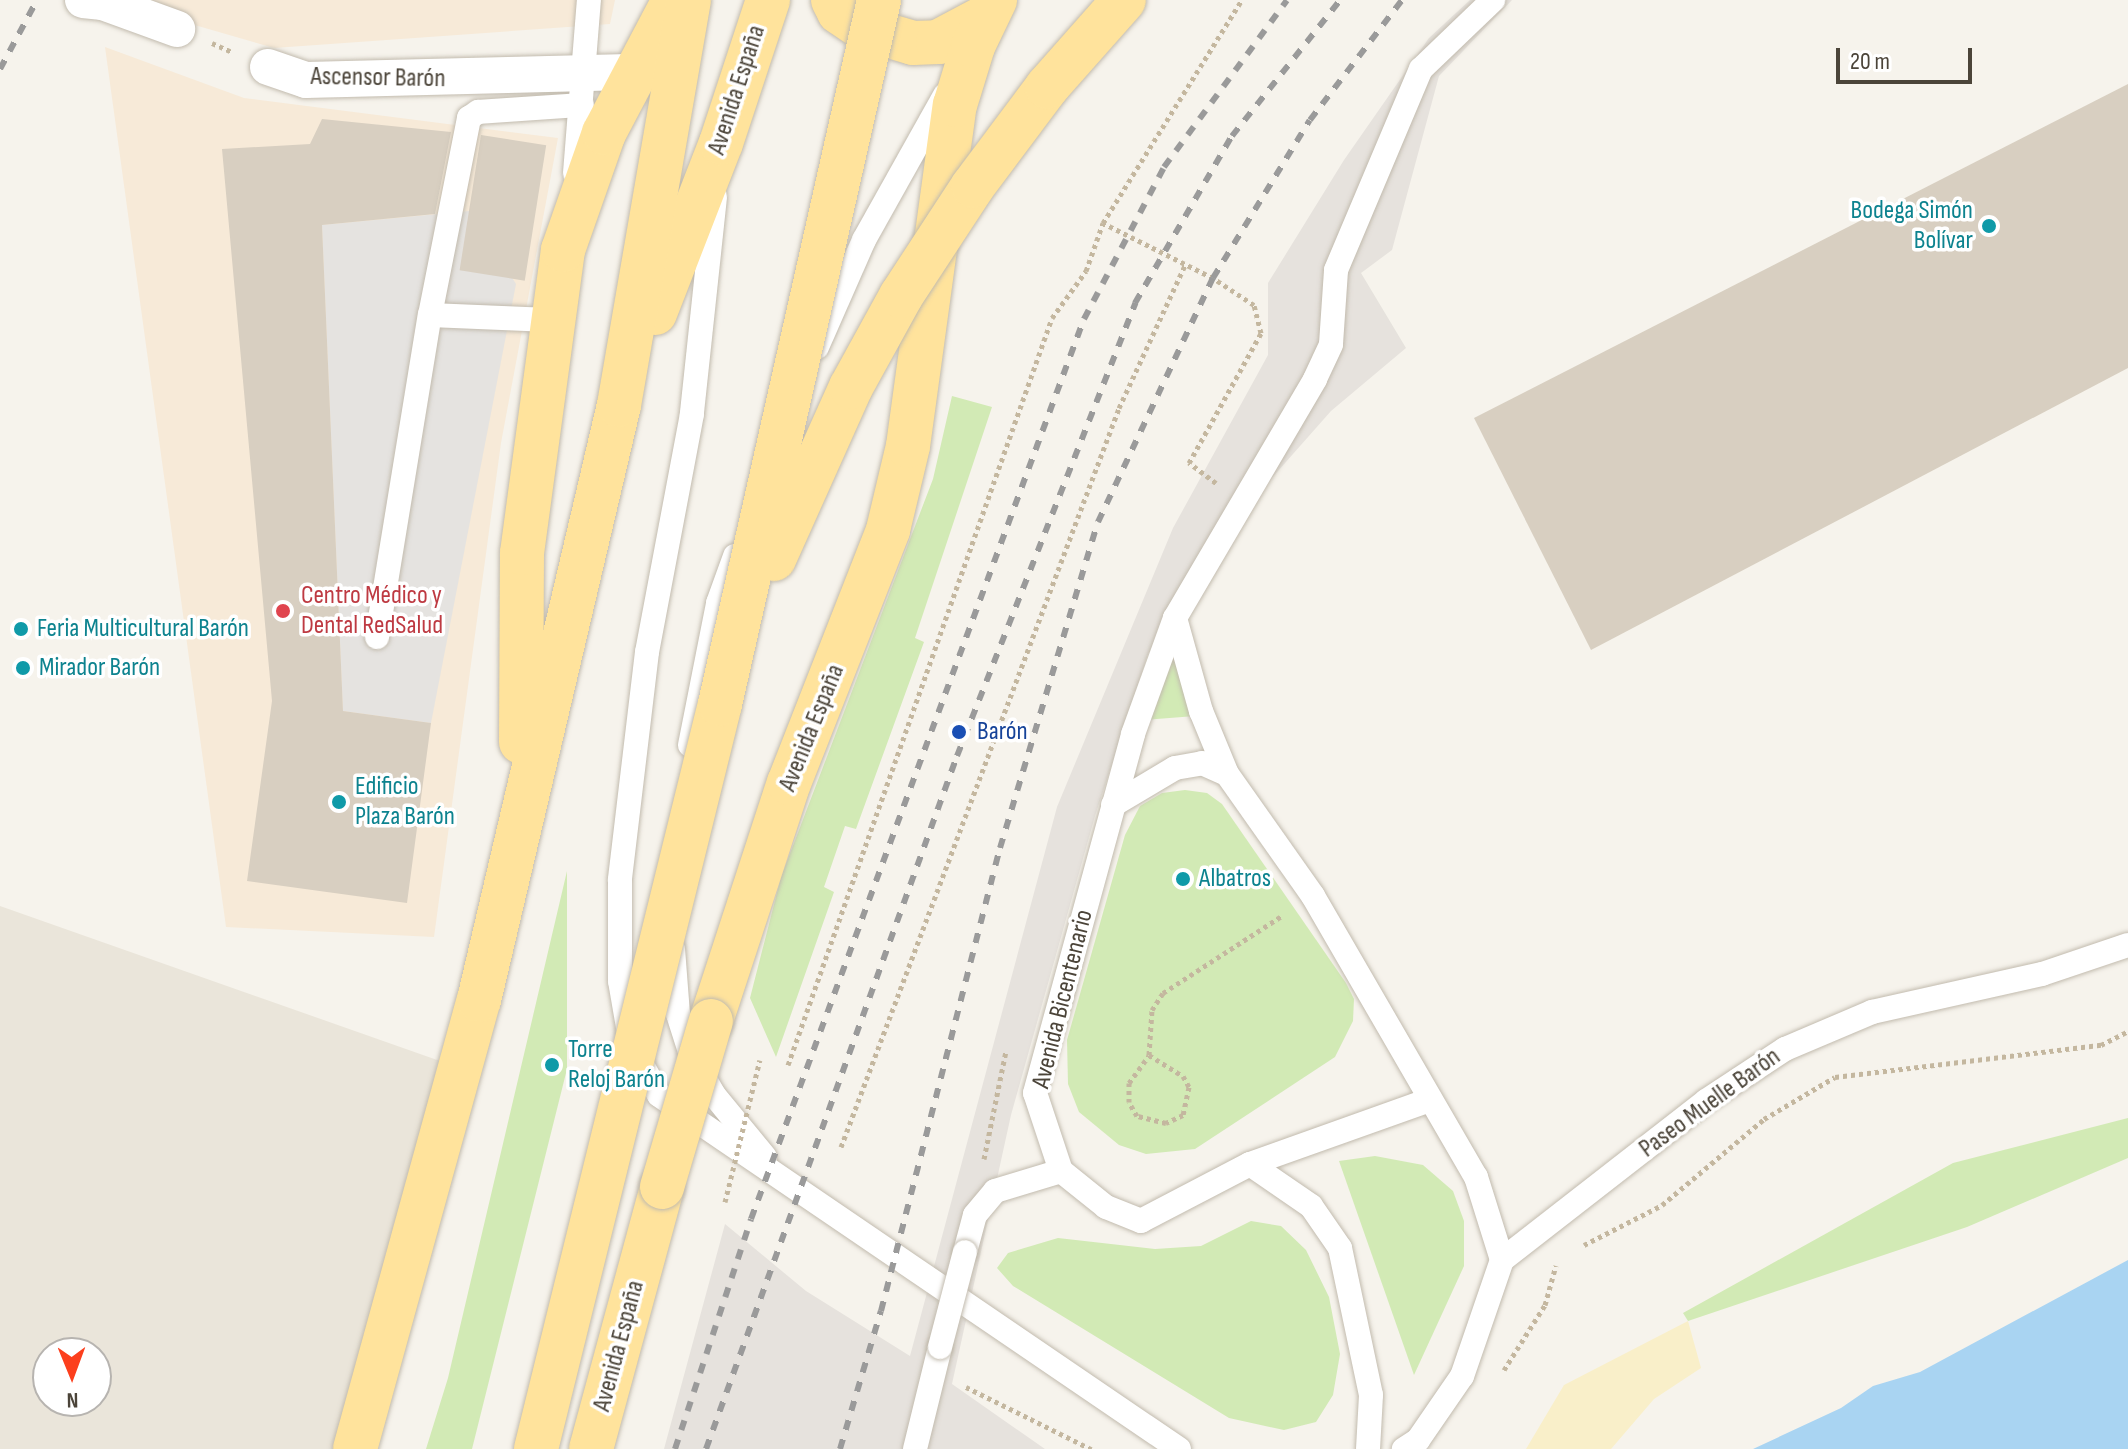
<!DOCTYPE html>
<html>
<head>
<meta charset="utf-8">
<style>
	body { margin:0 }
	#map { position:relative; width:2128px; height:1449px; overflow:hidden; background:#f6f3ec; font-family:"Sofia Sans Condensed",sans-serif }
	div>[style] { position:absolute }
	[style*='--x'] { left:calc(var(--x)*1px); top:calc(var(--y)*1px); width:calc(var(--w)*1px); rotate:calc(var(--a)*1deg) }
	.residential>* { inset:0; background:#eae5da }
	.commercial>* { inset:0; background:#f7ead8 }
	.industrial>* { inset:0; background:#e6e2dd }
	.green>* { inset:0; background:#d2eab5 }
	.sand>* { inset:0; background:#f9efc9 }
	.parking>* { inset:0; background:#e5e3e0 }
	.water>* { inset:0; background:#a9d4f2 }
	.building>* { inset:0; background:#d8cfc1; transform-origin:0 0 }
	.path>* { height:5px; margin-top:-2.5px; transform-origin:0; background:repeating-linear-gradient(90deg,#c4b79f 0 4px,transparent 0 8px) }
	.roads { filter:drop-shadow(0 0 2px #c2bbae) drop-shadow(0 0 2px #c2bbae) }
	.service>* { height:24px; margin:-12px; padding:0 12px; transform-origin:12px; border-radius:12px; background:#fff }
	.pedestrian>* { height:36px; margin:-18px; padding:0 18px; transform-origin:18px; border-radius:18px; background:#fff }
	.primary>* { height:44px; margin:-22px; padding:0 22px; transform-origin:22px; border-radius:22px; background:#ffe39c }
	.rail>* { height:6px; margin-top:-3px; transform-origin:0; background:repeating-linear-gradient(90deg,#9a9a9a 0 10px,transparent 0 20px) }
	.path-bridge>* { height:5px; margin-top:-2.5px; transform-origin:0; background:repeating-linear-gradient(90deg,#c4b79f 0 4px,transparent 0 8px) }
	.bridges { filter:drop-shadow(0 0 2px #c2bbae) drop-shadow(0 0 2px #c2bbae) }
	.service-bridge>* { height:24px; margin:-12px; padding:0 12px; transform-origin:12px; border-radius:12px; background:#fff }
	.primary-bridge>* { height:44px; margin:-22px; padding:0 22px; transform-origin:22px; border-radius:22px; background:#ffe39c }
	.dots>* { width:22px; height:22px; translate:-50% -50%; box-sizing:border-box; border:4px solid #fff; border-radius:50% }
	span { translate:-50% -50%; white-space:nowrap; text-align:center; line-height:1.15; -webkit-text-stroke:7px #fff; paint-order:stroke }
	.street-label { font-size:26px; color:#4b4439 }
	.culture-label { font-size:26px; color:#0d838f }
	.right { translate:-100% -50%; text-align:right }
	.left { translate:0 -50%; text-align:left }
	.health-label { font-size:26px; color:#be3a42 }
	.transit-label { font-size:26px; color:#164399 }
	.north { position:absolute; left:32px; top:1337px; width:80px; height:80px; box-sizing:border-box; background:#fff; border:2px solid #b7b4b0; border-radius:50%; rotate:179deg; font-size:22px; font-weight:700; line-height:32px; text-align:center; color:#4b4439 }
	.north::after { content:''; display:block; margin:auto; width:28px; height:36px; background:#fc3f1d; clip-path:polygon(50% 0,100% 100%,50% 72%,0 100%) }
	.scale { position:absolute; left:1836px; top:48px; width:136px; height:36px; box-sizing:border-box; border:4px solid #4b4439; border-top:0; padding-left:10px; font-size:24px; line-height:28px; white-space:nowrap; color:#4b4439; -webkit-text-stroke:6px #fff; paint-order:stroke }
</style>
</head>
<body>
<div id="map">
	<div class="residential">
		<i style="clip-path:polygon(evenodd,0 906px,440px 1061px,342px 1449px,0 1449px,0 906px,48px 1353px,96px 1353px,96px 1401px,48px 1401px,48px 1353px)"></i>
	</div>
	<div class="commercial">
		<i style="clip-path:polygon(108px 0,615px 0,610px 24px,274px 48px)"></i>
		<i style="clip-path:polygon(105px 47px,244px 98px,558px 138px,501px 443px,434px 937px,226px 927px)"></i>
	</div>
	<div class="industrial">
		<i style="clip-path:polygon(1470px 0,1512px 0,1439px 76px,1392px 250px,1361px 273px,1406px 348px,1331px 411px,1247px 506px,1148px 654px,1095px 816px,1011px 1115px,952px 1384px,1045px 1449px,664px 1449px,725px 1224px,806px 1291px,910px 1356px,1057px 807px,1173px 528px,1268px 355px,1268px 283px,1344px 160px,1429px 38px)"></i>
	</div>
	<div class="green">
		<i style="clip-path:polygon(952px 396px,992px 407px,915px 638px,924px 642px,856px 829px,845px 826px,824px 887px,834px 892px,776px 1057px,750px 998px,781px 877px,933px 479px)"></i>
		<i style="clip-path:polygon(1174px 646px,1195px 716px,1144px 720px)"></i>
		<i style="clip-path:polygon(1185px 790px,1207px 793px,1222px 804px,1346px 983px,1354px 999px,1353px 1021px,1335px 1057px,1195px 1149px,1146px 1154px,1119px 1145px,1079px 1112px,1068px 1084px,1067px 1040px,1125px 835px,1140px 806px,1162px 793px)"></i>
		<i style="clip-path:polygon(567px 871px,567px 1069px,472px 1449px,426px 1449px,448px 1378px)"></i>
		<i style="clip-path:polygon(2128px 1118px,2128px 1158px,1967px 1227px,1688px 1321px,1683px 1313px,1953px 1163px)"></i>
		<i style="clip-path:polygon(1375px 1156px,1423px 1165px,1453px 1191px,1464px 1221px,1464px 1266px,1414px 1375px,1339px 1161px)"></i>
		<i style="clip-path:polygon(1251px 1221px,1281px 1226px,1306px 1250px,1329px 1297px,1340px 1354px,1333px 1395px,1316px 1422px,1284px 1430px,1229px 1418px,1013px 1286px,997px 1268px,1008px 1253px,1058px 1238px,1155px 1249px,1201px 1246px)"></i>
	</div>
	<div class="sand">
		<i style="clip-path:polygon(1688px 1321px,1701px 1368px,1654px 1399px,1611px 1449px,1526px 1449px,1564px 1385px)"></i>
	</div>
	<div class="parking">
		<i style="clip-path:polygon(470px 211px,516px 284px,431px 723px,343px 711px,322px 225px)"></i>
	</div>
	<div class="water">
		<i style="clip-path:polygon(2128px 1260px,2128px 1449px,1753px 1449px,1841px 1408px,1873px 1386px,1920px 1372px)"></i>
	</div>
	<div class="building">
		<i style="clip-path:polygon(2128px 84px,2128px 368px,1591px 650px,1474px 418px)"></i>
		<i style="clip-path:polygon(322px 119px,451px 132px,435px 214px,322px 225px,343px 711px,431px 723px,407px 903px,247px 881px,272px 701px,222px 149px,310px 144px)"></i>
		<i style="left:481px;top:135px;width:66px;height:137px;rotate:9deg"></i>
	</div>
	<div class="path">
		<i style="--x:212;--y:43;--w:22;--a:24"></i>
		<i style="--x:1216;--y:483;--w:34;--a:-143"></i>
		<i style="--x:1189;--y:463;--w:149;--a:-61"></i>
		<i style="--x:1261;--y:333;--w:29;--a:-104"></i>
		<i style="--x:1254;--y:305;--w:49;--a:-146.6"></i>
		<i style="--x:1213;--y:278;--w:123;--a:-153.4"></i>
		<i style="--x:1103;--y:223;--w:263;--a:-58.1"></i>
		<i style="--x:1149;--y:1055;--w:40;--a:32"></i>
		<i style="--x:1183;--y:1076;--w:13;--a:61"></i>
		<i style="--x:1189;--y:1087;--w:29;--a:102"></i>
		<i style="--x:1183;--y:1115;--w:19;--a:155"></i>
		<i style="--x:1166;--y:1123;--w:30;--a:-166"></i>
		<i style="--x:1137;--y:1116;--w:16;--a:-120"></i>
		<i style="--x:1129;--y:1102;--w:19;--a:-90"></i>
		<i style="--x:1129;--y:1083;--w:34;--a:-54"></i>
		<i style="--x:1149;--y:1055;--w:45;--a:-86.2"></i>
		<i style="--x:1152;--y:1010;--w:20;--a:-57"></i>
		<i style="--x:1163;--y:993;--w:143;--a:-33"></i>
		<i style="--x:788;--y:1065;--w:792;--a:-70.54"></i>
		<i style="--x:1052;--y:318;--w:58;--a:-54.1"></i>
		<i style="--x:1086;--y:271;--w:51;--a:-70.5"></i>
		<i style="--x:841;--y:1147;--w:790;--a:-69.38"></i>
		<i style="--x:1119;--y:408;--w:157;--a:-65.2"></i>
		<i style="--x:984;--y:1159;--w:110;--a:-78.5"></i>
		<i style="--x:1584;--y:1245;--w:88;--a:-27.1"></i>
		<i style="--x:1662;--y:1205;--w:133;--a:-40.1"></i>
		<i style="--x:1764;--y:1119;--w:82;--a:-30.6"></i>
		<i style="--x:1835;--y:1077;--w:268;--a:-6.9"></i>
		<i style="--x:2101;--y:1045;--w:30;--a:-27"></i>
		<i style="--x:1504;--y:1370;--w:77;--a:-57.8"></i>
		<i style="--x:1545;--y:1305;--w:41;--a:-74.6"></i>
		<i style="--x:966;--y:1387;--w:140;--a:26.4"></i>
	</div>
	<div class="roads">
		<div class="service">
			<i style="--x:575;--y:173;--w:174;--a:-85.4"></i>
			<i style="--x:715;--y:197;--w:218;--a:96.1"></i>
			<i style="--x:692;--y:414;--w:242;--a:100.7"></i>
			<i style="--x:647;--y:652;--w:230;--a:96.8"></i>
			<i style="--x:620;--y:880;--w:101;--a:90"></i>
			<i style="--x:620;--y:981;--w:65;--a:80.2"></i>
			<i style="--x:631;--y:1045;--w:57;--a:60.8"></i>
			<i style="--x:659;--y:1095;--w:629;--a:34.25"></i>
			<i style="--x:550;--y:320;--w:120;--a:-177.6"></i>
			<i style="--x:430;--y:315;--w:201;--a:-78.8"></i>
			<i style="--x:469;--y:118;--w:11;--a:-34"></i>
			<i style="--x:478;--y:112;--w:104;--a:-3.9"></i>
			<i style="--x:817;--y:347;--w:117;--a:-66.3"></i>
			<i style="--x:864;--y:240;--w:166;--a:-60.8"></i>
			<i style="--x:1175;--y:618;--w:97;--a:74.4"></i>
			<i style="--x:1201;--y:711;--w:68;--a:67.6"></i>
			<i style="--x:1227;--y:774;--w:149;--a:54.8"></i>
			<i style="--x:1313;--y:896;--w:325;--a:59.9"></i>
			<i style="--x:1476;--y:1177;--w:87;--a:72.6"></i>
			<i style="--x:1502;--y:1260;--w:123;--a:109"></i>
			<i style="--x:1462;--y:1376;--w:78;--a:124.5"></i>
			<i style="--x:1418;--y:1440;--w:17;--a:147"></i>
			<i style="--x:377;--y:637;--w:326;--a:-80.7"></i>
			<i style="--x:690;--y:745;--w:145;--a:-78.8"></i>
			<i style="--x:718;--y:603;--w:50;--a:-70.1"></i>
			<i style="--x:1113;--y:805;--w:72;--a:-30.8"></i>
			<i style="--x:1175;--y:768;--w:27;--a:-10"></i>
			<i style="--x:1202;--y:763;--w:27;--a:24"></i>
			<i style="--x:673;--y:949;--w:65;--a:85.6"></i>
			<i style="--x:678;--y:1014;--w:43;--a:72.4"></i>
			<i style="--x:691;--y:1055;--w:46;--a:60.1"></i>
			<i style="--x:714;--y:1095;--w:80;--a:50.6"></i>
			<i style="--x:1250;--y:1164;--w:191;--a:-19.6"></i>
			<i style="--x:965;--y:1252;--w:38;--a:-75"></i>
			<i style="--x:975;--y:1215;--w:31;--a:-50"></i>
			<i style="--x:995;--y:1191;--w:69;--a:-16.9"></i>
			<i style="--x:1502;--y:1260;--w:259;--a:-37.9"></i>
			<i style="--x:1706;--y:1101;--w:95;--a:-33.4"></i>
			<i style="--x:1785;--y:1049;--w:95;--a:-23"></i>
			<i style="--x:1872;--y:1012;--w:174;--a:-12.6"></i>
			<i style="--x:2042;--y:974;--w:91;--a:-18.6"></i>
			<i style="--x:915;--y:1449;--w:105;--a:-76.2"></i>
			<i style="--x:1368;--y:1449;--w:54;--a:-86.8"></i>
			<i style="--x:1371;--y:1395;--w:150;--a:-101.9"></i>
			<i style="--x:1340;--y:1248;--w:51;--a:-124.6"></i>
			<i style="--x:1311;--y:1206;--w:74;--a:-145.5"></i>
			<i style="--x:1250;--y:1164;--w:123;--a:152.4"></i>
			<i style="--x:1141;--y:1221;--w:38;--a:-158"></i>
			<i style="--x:1106;--y:1207;--w:58;--a:-141.3"></i>
			<i style="--x:1061;--y:1171;--w:82;--a:-108.4"></i>
			<i style="--x:1035;--y:1093;--w:372;--a:-74.7"></i>
			<i style="--x:1133;--y:734;--w:123;--a:-70.1"></i>
			<i style="--x:1175;--y:618;--w:277;--a:-59.6"></i>
			<i style="--x:1315;--y:379;--w:38;--a:-65"></i>
			<i style="--x:1331;--y:344;--w:74;--a:-86.1"></i>
			<i style="--x:1336;--y:270;--w:218;--a:-67.1"></i>
			<i style="--x:1421;--y:69;--w:100;--a:-43.8"></i>
		</div>
		<div class="pedestrian">
			<i style="--x:83;--y:0;--w:20;--a:6"></i>
			<i style="--x:103;--y:2;--w:79;--a:20"></i>
			<i style="--x:268;--y:67;--w:40;--a:18.9"></i>
			<i style="--x:306;--y:80;--w:333;--a:-1.4"></i>
		</div>
		<div class="primary">
			<i style="--x:833;--y:0;--w:13;--a:63"></i>
			<i style="--x:839;--y:12;--w:29;--a:34"></i>
			<i style="--x:863;--y:28;--w:52;--a:16.7"></i>
			<i style="--x:913;--y:43;--w:25;--a:-2"></i>
			<i style="--x:938;--y:42;--w:55;--a:-28"></i>
			<i style="--x:655;--y:313;--w:182;--a:-68.8"></i>
			<i style="--x:721;--y:143;--w:151;--a:-71.8"></i>
			<i style="--x:521;--y:742;--w:189;--a:-89.7"></i>
			<i style="--x:522;--y:553;--w:306;--a:-82.3"></i>
			<i style="--x:563;--y:250;--w:124;--a:-70.7"></i>
			<i style="--x:604;--y:133;--w:150;--a:-62.2"></i>
			<i style="--x:711;--y:1021;--w:250;--a:-71.9"></i>
			<i style="--x:789;--y:783;--w:272;--a:-68.6"></i>
			<i style="--x:888;--y:530;--w:86;--a:-76.6"></i>
			<i style="--x:908;--y:446;--w:344;--a:-82.2"></i>
			<i style="--x:955;--y:105;--w:62;--a:-73"></i>
			<i style="--x:973;--y:46;--w:51;--a:-64.4"></i>
			<i style="--x:355;--y:1449;--w:466;--a:-74.6"></i>
			<i style="--x:479;--y:1000;--w:611;--a:-76.76"></i>
			<i style="--x:619;--y:405;--w:411;--a:-80.2"></i>
			<i style="--x:591;--y:1449;--w:271;--a:-74.8"></i>
		</div>
	</div>
	<div class="rail">
		<i style="--x:0;--y:69;--w:78;--a:-61.8"></i>
		<i style="--x:675;--y:1449;--w:242;--a:-71.7"></i>
		<i style="--x:751;--y:1219;--w:960;--a:-69.7"></i>
		<i style="--x:1084;--y:319;--w:172;--a:-62.2"></i>
		<i style="--x:1164;--y:167;--w:207;--a:-53.6"></i>
		<i style="--x:706;--y:1449;--w:737;--a:-70.09"></i>
		<i style="--x:957;--y:756;--w:487;--a:-68.5"></i>
		<i style="--x:1135;--y:303;--w:193;--a:-59.9"></i>
		<i style="--x:1232;--y:136;--w:174;--a:-51.5"></i>
		<i style="--x:840;--y:1449;--w:144;--a:-73.5"></i>
		<i style="--x:881;--y:1311;--w:478;--a:-75.6"></i>
		<i style="--x:1000;--y:848;--w:340;--a:-73.3"></i>
		<i style="--x:1098;--y:522;--w:270;--a:-64.8"></i>
		<i style="--x:1213;--y:278;--w:185;--a:-58.5"></i>
		<i style="--x:1310;--y:120;--w:151;--a:-52.5"></i>
	</div>
	<div class="path-bridge">
		<i style="--x:725;--y:1202;--w:146;--a:-76.2"></i>
	</div>
	<div class="bridges">
		<div class="service-bridge">
			<i style="--x:940;--y:1347;--w:98;--a:-75.3"></i>
		</div>
		<div class="primary-bridge">
			<i style="--x:774;--y:559;--w:188;--a:-65.9"></i>
			<i style="--x:851;--y:387;--w:104;--a:-61.2"></i>
			<i style="--x:901;--y:296;--w:131;--a:-56.8"></i>
			<i style="--x:973;--y:186;--w:124;--a:-53.2"></i>
			<i style="--x:1047;--y:87;--w:116;--a:-48.5"></i>
			<i style="--x:662;--y:1187;--w:173;--a:-73.6"></i>
			<i style="--x:536;--y:1449;--w:767;--a:-76.13"></i>
			<i style="--x:720;--y:704;--w:722;--a:-77.27"></i>
		</div>
	</div>
	<div class="dots">
		<i style="left:1989px;top:226px;background:#0f9aa8"></i>
		<i style="left:283px;top:611px;background:#e0444e"></i>
		<i style="left:21px;top:629px;background:#0f9aa8"></i>
		<i style="left:23px;top:668px;background:#0f9aa8"></i>
		<i style="left:959px;top:732px;background:#1a4fb4"></i>
		<i style="left:339px;top:802px;background:#0f9aa8"></i>
		<i style="left:1183px;top:879px;background:#0f9aa8"></i>
		<i style="left:552px;top:1065px;background:#0f9aa8"></i>
	</div>
	<div class="street-label">
		<span style="left:378px;top:78px;rotate:1deg">Ascensor Barón</span>
		<span style="left:737px;top:90px;rotate:-72deg">Avenida España</span>
		<span style="left:812px;top:728px;rotate:-68deg">Avenida España</span>
		<span style="left:1063px;top:999px;rotate:-76deg">Avenida Bicentenario</span>
		<span style="left:1710px;top:1103px;rotate:-36deg">Paseo Muelle Barón</span>
		<span style="left:619px;top:1346px;rotate:-75deg">Avenida España</span>
	</div>
	<div class="culture-label">
		<span class="right" style="left:1973px;top:226px">Bodega Simón<br>Bolívar</span>
		<span class="left" style="left:37px;top:629px">Feria Multicultural Barón</span>
		<span class="left" style="left:39px;top:668px">Mirador Barón</span>
		<span class="left" style="left:355px;top:802px">Edificio<br>Plaza Barón</span>
		<span class="left" style="left:1199px;top:879px">Albatros</span>
		<span class="left" style="left:568px;top:1065px">Torre<br>Reloj Barón</span>
	</div>
	<div class="health-label">
		<span class="left" style="left:301px;top:611px">Centro Médico y<br>Dental RedSalud</span>
	</div>
	<div class="transit-label">
		<span class="left" style="left:977px;top:732px">Barón</span>
	</div>
	<div class="north">N</div>
	<div class="scale">20 m</div>
</div>
</body>
</html>
